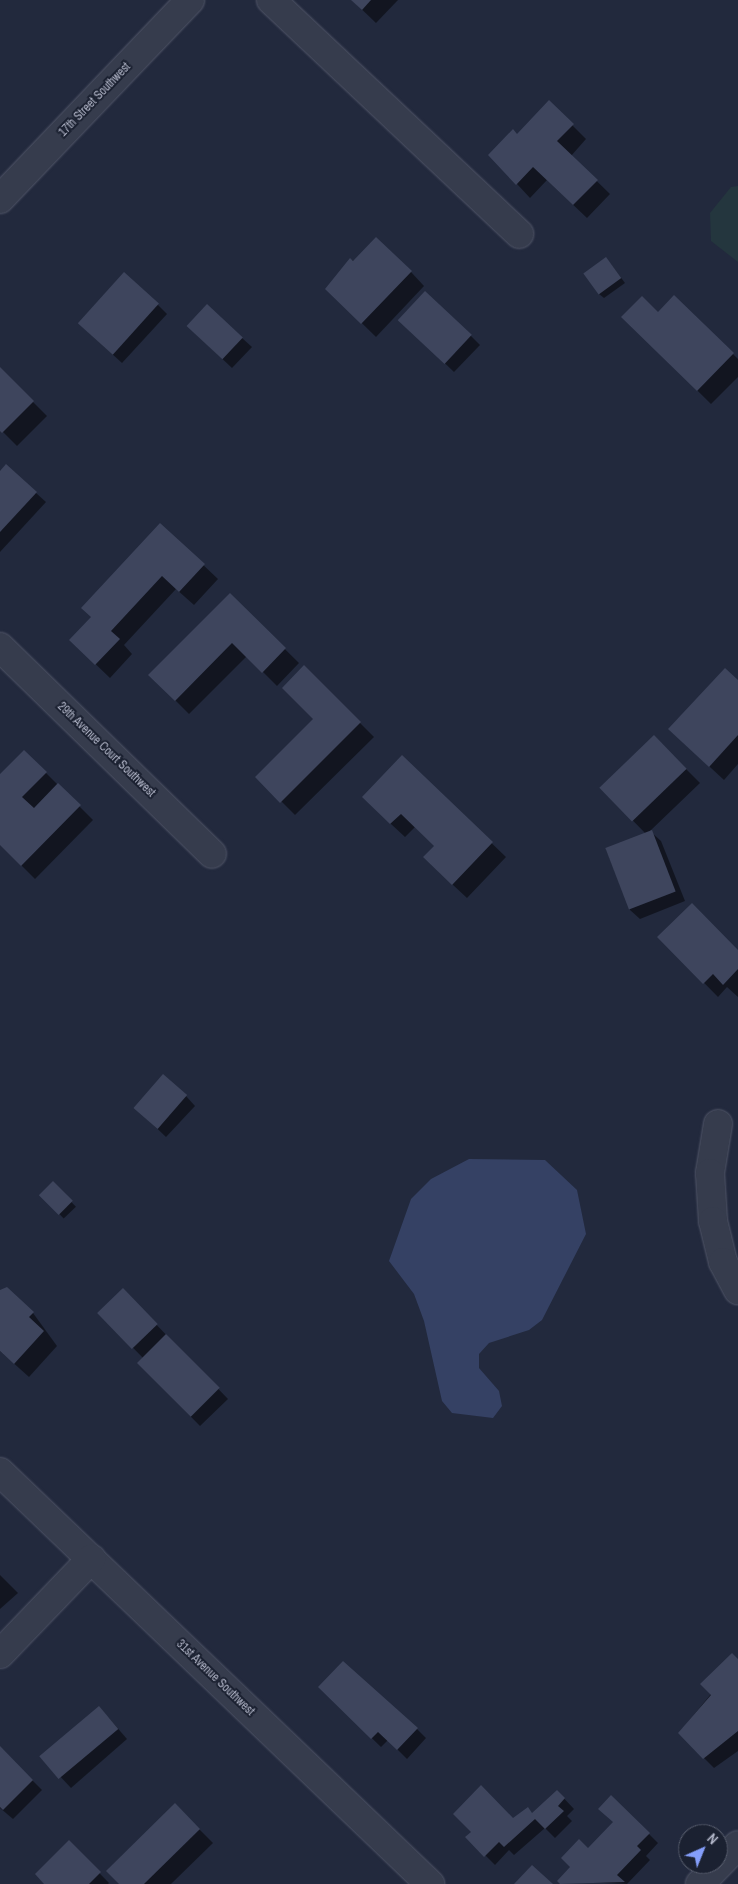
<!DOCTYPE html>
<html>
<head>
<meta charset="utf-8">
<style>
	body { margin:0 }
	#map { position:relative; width:738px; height:1884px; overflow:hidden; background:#22293d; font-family:"Archivo Narrow",sans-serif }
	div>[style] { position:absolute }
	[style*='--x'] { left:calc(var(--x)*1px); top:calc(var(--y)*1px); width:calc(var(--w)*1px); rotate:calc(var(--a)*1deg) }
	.green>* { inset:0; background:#24363e }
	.water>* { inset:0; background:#354164 }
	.shadow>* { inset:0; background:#0007; transform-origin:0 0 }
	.building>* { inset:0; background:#3e455d; transform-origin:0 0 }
	.roads { filter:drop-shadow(0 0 1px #515668) drop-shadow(0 0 1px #515668) }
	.minor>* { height:28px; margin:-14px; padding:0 14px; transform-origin:14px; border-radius:14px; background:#363c4d }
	span { translate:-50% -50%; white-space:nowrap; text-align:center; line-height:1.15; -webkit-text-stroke:4px #1b2131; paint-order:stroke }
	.street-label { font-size:12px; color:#b2b6c8 }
	.north { position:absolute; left:678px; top:1824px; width:50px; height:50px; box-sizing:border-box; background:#1b2131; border:1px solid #575d6d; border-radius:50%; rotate:44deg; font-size:14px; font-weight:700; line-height:20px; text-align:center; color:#b2b6c8 }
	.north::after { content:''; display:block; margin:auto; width:18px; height:22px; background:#849efa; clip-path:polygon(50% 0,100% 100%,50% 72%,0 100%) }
</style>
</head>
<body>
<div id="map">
	<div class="green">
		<i style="clip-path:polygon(738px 186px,738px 262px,711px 241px,710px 213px,731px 187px)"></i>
	</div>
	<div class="water">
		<i style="clip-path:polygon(469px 1159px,545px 1160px,577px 1190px,586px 1234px,542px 1320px,529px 1330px,489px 1343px,479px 1354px,479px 1368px,499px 1391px,502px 1406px,493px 1418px,452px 1413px,442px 1401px,424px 1321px,414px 1294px,389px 1261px,411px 1199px,431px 1179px)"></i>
	</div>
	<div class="shadow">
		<i style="clip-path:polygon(352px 0,398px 0,376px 23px)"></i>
		<i style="clip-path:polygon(549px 102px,586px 139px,571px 156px,610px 194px,587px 218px,547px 180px,530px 198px,490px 155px,517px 136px)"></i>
		<i style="clip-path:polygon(350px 260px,411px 272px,424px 286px,376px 337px,327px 289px)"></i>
		<i style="clip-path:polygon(610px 263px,625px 283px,604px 298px,599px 294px)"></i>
		<i style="clip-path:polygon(674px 296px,738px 359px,738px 377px,711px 404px,623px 317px,658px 313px)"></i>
		<i style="clip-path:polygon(158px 305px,167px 314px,122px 363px,88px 332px)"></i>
		<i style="clip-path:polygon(409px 329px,471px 336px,480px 345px,454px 372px)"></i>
		<i style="clip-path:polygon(197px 335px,242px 338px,252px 347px,232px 368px)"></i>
		<i style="clip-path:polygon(0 369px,47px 416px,17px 446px,0 429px)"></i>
		<i style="clip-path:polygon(6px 466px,46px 502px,0 552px,0 473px)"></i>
		<i style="clip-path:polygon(160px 524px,218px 579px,194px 605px,176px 589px,124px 645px,132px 654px,110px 678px,85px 654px,92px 617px)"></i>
		<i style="clip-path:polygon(230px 595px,299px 663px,277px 686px,247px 656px,189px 714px,150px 675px)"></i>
		<i style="clip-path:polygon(304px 667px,374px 737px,295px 815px,257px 777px,314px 719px)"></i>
		<i style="clip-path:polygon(738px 681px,738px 764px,724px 780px,684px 743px)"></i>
		<i style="clip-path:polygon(654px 737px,700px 783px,650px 831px,661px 841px,685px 901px,640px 919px,630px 910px,606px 849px,646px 834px,602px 789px)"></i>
		<i style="clip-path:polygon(402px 757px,506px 857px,467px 898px,438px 871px,435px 846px,415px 827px,405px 837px,377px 811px)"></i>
		<i style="clip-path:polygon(46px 773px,93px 820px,35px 879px,0 844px,0 776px)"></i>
		<i style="clip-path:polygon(659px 937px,738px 952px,738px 997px,727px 987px,718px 997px)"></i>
		<i style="clip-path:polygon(186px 1096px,195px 1106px,166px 1137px,144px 1116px)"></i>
		<i style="left:53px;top:1183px;width:33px;height:17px;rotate:46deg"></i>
		<i style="clip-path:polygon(123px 1290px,228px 1399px,200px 1426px,138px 1363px,143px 1358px,99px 1313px)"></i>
		<i style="clip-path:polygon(0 1292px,33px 1313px,57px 1346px,29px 1377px,0 1351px)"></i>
		<i style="clip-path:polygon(0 1575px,18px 1593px,0 1609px)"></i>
		<i style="clip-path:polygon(738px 1661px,738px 1751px,714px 1768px,679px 1733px)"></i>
		<i style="clip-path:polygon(319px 1687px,417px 1729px,426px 1738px,407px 1759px,388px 1740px,381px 1747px)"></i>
		<i style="clip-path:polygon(108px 1717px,127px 1739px,71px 1788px,42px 1757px)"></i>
		<i style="clip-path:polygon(0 1748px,42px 1790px,13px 1819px,0 1808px)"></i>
		<i style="clip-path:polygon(557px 1791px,574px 1809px,567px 1816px,572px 1821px,555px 1838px,545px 1828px,514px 1855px,509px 1850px,495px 1865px,467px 1837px,533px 1814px)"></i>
		<i style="clip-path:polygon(175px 1805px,213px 1843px,171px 1884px,120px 1884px)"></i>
		<i style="clip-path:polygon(649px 1834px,658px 1843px,646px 1856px,650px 1860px,627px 1884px,559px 1881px)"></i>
		<i style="clip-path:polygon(69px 1842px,109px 1883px,108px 1884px,46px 1884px)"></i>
	</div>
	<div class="building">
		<i style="clip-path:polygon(351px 0,371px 0,362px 10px)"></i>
		<i style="clip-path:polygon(549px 100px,574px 124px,557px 141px,598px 180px,573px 205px,533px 167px,516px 185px,488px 155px,513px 129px,517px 134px)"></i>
		<i style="clip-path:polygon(376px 237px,412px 271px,361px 324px,325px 289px,350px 258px,353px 261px)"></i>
		<i style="left:606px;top:257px;width:26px;height:28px;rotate:54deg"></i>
		<i style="left:124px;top:272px;width:47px;height:69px;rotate:42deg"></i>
		<i style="left:425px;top:291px;width:64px;height:40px;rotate:43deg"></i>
		<i style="clip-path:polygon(674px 295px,734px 353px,697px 391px,621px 317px,642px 296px,658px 312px)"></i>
		<i style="left:207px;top:304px;width:49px;height:30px;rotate:43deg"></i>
		<i style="clip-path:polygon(0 367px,34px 401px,2px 433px,0 431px)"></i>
		<i style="clip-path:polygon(6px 464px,37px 492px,0 532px,0 471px)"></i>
		<i style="clip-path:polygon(160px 523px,205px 564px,179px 592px,162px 576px,111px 631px,120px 639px,95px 665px,69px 640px,91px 617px,81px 608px)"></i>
		<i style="clip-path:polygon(230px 593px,286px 648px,262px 673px,232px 643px,175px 701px,148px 675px)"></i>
		<i style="clip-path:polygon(304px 665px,361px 722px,280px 803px,255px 777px,313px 719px,282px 688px)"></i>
		<i style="clip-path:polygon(725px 668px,738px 680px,738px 735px,709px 767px,668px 729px)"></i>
		<i style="left:654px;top:735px;width:47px;height:76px;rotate:46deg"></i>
		<i style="clip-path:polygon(24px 750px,47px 772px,22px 797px,34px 808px,58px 783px,81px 805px,21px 866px,0 845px,0 774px)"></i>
		<i style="clip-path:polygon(402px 755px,493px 842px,452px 885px,423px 857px,434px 846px,401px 814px,390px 824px,362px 797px)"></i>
		<i style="left:652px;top:830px;width:66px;height:50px;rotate:69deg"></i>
		<i style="clip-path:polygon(692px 903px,738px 950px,738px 969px,723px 985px,713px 974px,703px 984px,657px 937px)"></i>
		<i style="left:163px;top:1074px;width:32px;height:45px;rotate:41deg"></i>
		<i style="left:53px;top:1181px;width:28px;height:20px;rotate:45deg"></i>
		<i style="clip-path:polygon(7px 1287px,34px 1312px,29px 1317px,44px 1331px,14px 1364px,0 1351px,0 1290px)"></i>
		<i style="left:123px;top:1288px;width:50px;height:36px;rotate:46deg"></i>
		<i style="left:166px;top:1334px;width:76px;height:41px;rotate:45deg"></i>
		<i style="clip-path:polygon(732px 1653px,738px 1659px,738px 1731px,703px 1759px,678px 1733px,711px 1695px,700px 1684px)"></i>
		<i style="clip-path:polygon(343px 1661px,418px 1728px,397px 1750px,378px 1732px,371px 1739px,318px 1687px)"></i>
		<i style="left:99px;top:1706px;width:30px;height:78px;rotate:50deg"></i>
		<i style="clip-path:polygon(0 1746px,33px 1780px,3px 1810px,0 1807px)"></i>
		<i style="clip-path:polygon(481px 1785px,513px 1818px,528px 1807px,532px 1813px,557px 1790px,565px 1798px,558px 1806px,564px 1811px,545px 1829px,535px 1819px,504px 1847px,499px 1842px,484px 1857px,465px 1837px,471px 1832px,453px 1814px)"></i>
		<i style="clip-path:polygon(611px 1795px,650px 1833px,637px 1846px,641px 1850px,617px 1875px,625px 1882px,560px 1884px,557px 1881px,570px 1867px,561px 1858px,579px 1839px,588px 1848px,613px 1822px,598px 1809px)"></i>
		<i style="clip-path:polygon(175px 1803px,200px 1829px,144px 1884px,119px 1884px,106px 1871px)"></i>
		<i style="clip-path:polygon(69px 1840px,101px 1872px,89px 1884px,44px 1884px,35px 1874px)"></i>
		<i style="clip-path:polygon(532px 1865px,553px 1884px,514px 1884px)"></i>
	</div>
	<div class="roads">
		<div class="minor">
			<i style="--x:271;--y:0;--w:341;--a:43.3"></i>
			<i style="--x:0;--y:199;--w:275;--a:-46.3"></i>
			<i style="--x:0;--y:647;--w:296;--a:44.3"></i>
			<i style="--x:718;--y:1124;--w:50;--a:99.3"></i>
			<i style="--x:710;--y:1173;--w:48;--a:86.4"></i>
			<i style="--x:713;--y:1221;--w:42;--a:76.3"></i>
			<i style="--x:723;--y:1262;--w:32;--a:62"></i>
			<i style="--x:0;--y:1472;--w:596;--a:43.78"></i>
			<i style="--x:0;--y:1654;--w:132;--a:-46.2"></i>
			<i style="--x:700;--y:1884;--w:54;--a:-45.7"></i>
		</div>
	</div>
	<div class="street-label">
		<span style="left:95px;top:100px;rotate:-46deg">17th Street Southwest</span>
		<span style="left:106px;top:750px;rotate:44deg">29th Avenue Court Southwest</span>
		<span style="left:215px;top:1678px;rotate:44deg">31st Avenue Southwest</span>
	</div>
	<div class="north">N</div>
</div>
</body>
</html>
